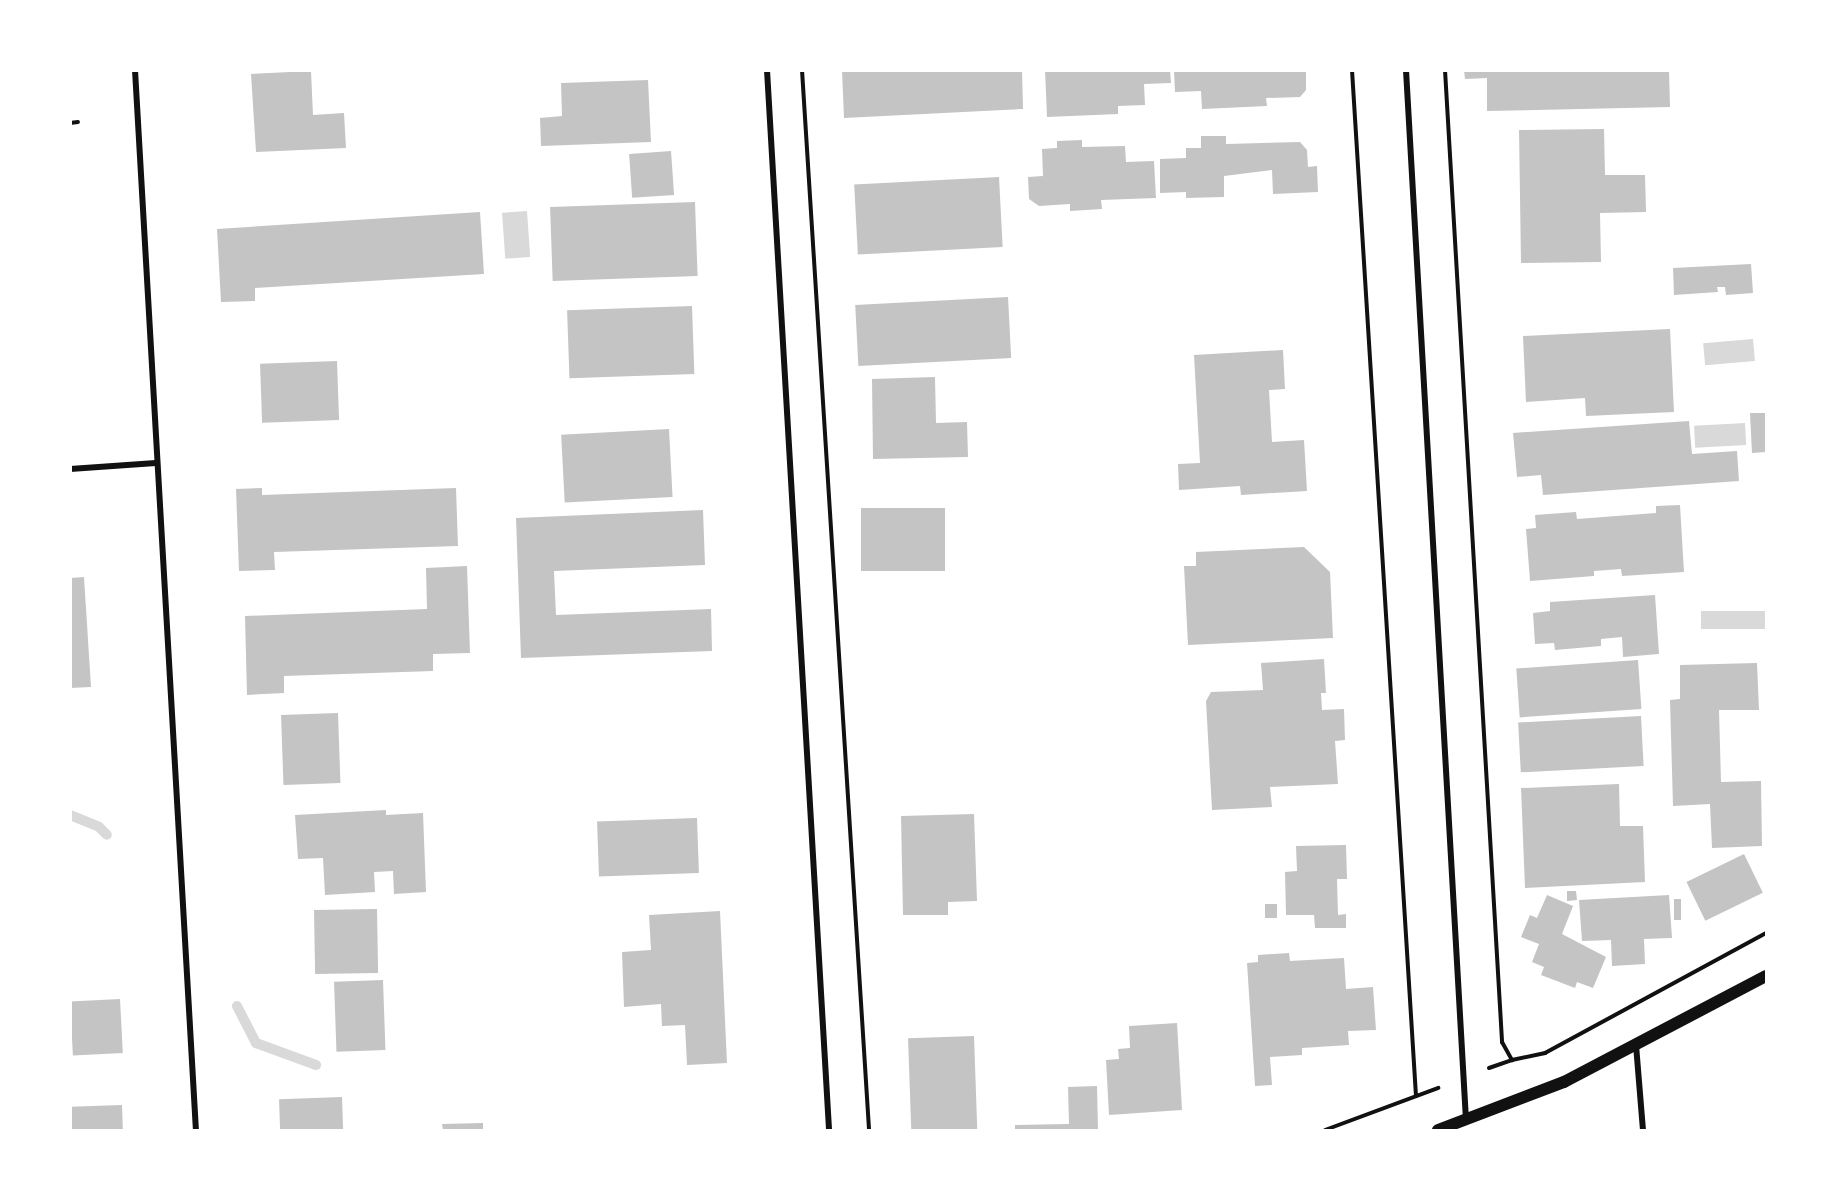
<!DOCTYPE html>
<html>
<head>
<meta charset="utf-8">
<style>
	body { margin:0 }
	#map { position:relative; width:1837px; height:1201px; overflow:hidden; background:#fff; font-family:Inter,sans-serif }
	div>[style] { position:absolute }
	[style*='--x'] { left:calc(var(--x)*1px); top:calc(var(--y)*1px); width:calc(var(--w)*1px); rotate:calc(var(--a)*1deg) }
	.water>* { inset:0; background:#d9d9d9; transform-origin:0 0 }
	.stream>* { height:10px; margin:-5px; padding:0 5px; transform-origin:5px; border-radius:5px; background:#d9d9d9 }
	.building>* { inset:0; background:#c4c4c4; transform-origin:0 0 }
	.path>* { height:4px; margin:-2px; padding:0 2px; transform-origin:2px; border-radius:2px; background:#111 }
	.minor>* { height:6px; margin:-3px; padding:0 3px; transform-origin:3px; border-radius:3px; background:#111 }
	.secondary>* { height:12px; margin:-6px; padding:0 6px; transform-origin:6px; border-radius:6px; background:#111 }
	span { translate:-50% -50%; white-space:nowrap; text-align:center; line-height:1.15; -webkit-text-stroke:4.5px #fff; paint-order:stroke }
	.frame { position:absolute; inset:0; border:72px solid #fff; pointer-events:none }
</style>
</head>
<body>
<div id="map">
	<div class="water">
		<i style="left:527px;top:211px;width:46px;height:25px;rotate:86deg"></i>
		<i style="left:1753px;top:339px;width:22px;height:50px;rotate:85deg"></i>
		<i style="left:1745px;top:423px;width:22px;height:51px;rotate:87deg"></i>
		<i style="left:1766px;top:611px;width:18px;height:65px;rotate:90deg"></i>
	</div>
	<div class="stream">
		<i style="--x:70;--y:815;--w:31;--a:22"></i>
		<i style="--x:99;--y:827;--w:11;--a:45"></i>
		<i style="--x:237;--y:1006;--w:42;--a:62.8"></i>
		<i style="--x:256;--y:1043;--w:64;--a:20.1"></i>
	</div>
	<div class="building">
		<i style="clip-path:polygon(842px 70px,1022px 70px,1023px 109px,844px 118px)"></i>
		<i style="clip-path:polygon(1045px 70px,1170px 70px,1171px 83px,1144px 84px,1145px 105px,1118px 106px,1118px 114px,1047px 117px)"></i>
		<i style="clip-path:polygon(1174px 70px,1306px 70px,1306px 90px,1300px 97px,1266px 98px,1267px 106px,1202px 109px,1201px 91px,1175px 92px)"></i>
		<i style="clip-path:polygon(1464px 70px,1669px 70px,1670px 107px,1487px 111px,1487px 78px,1465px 79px)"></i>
		<i style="clip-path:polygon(311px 71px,313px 115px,344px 113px,346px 148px,256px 152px,251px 74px)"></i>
		<i style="clip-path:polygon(648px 80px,651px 142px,541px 146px,540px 118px,562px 116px,561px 83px)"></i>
		<i style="clip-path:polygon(1604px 129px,1605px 175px,1645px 175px,1646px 212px,1600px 213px,1601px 262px,1521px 263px,1519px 130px)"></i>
		<i style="clip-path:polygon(1201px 136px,1226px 136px,1226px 144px,1300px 142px,1307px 150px,1308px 167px,1317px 166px,1318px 192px,1273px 194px,1272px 170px,1224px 176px,1224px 197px,1186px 198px,1186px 192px,1160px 193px,1160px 159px,1186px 158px,1186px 148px,1201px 148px)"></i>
		<i style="clip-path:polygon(1082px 140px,1082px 147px,1125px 146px,1126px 162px,1154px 161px,1156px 198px,1101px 200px,1102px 209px,1070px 211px,1070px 204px,1039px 206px,1029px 199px,1028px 177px,1043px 176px,1042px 149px,1057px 148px,1057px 141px)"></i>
		<i style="left:671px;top:151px;width:44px;height:42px;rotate:86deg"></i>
		<i style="left:999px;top:177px;width:70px;height:145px;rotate:87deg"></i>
		<i style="left:695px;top:202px;width:74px;height:145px;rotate:88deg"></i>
		<i style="clip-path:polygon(480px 212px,484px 274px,255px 288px,255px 301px,221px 302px,217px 229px)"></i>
		<i style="clip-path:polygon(1751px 264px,1753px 293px,1726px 295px,1725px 287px,1717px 287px,1718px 292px,1674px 295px,1673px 268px)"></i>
		<i style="left:1008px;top:297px;width:61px;height:153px;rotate:87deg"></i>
		<i style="left:692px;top:306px;width:68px;height:125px;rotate:88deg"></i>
		<i style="clip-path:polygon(1670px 329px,1674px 412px,1586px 416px,1585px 398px,1526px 402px,1523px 336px)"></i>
		<i style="clip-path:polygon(1283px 350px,1285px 389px,1269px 390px,1272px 442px,1304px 440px,1307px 491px,1241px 495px,1240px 486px,1179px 490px,1178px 464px,1200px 463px,1194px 355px)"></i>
		<i style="left:337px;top:361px;width:59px;height:77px;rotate:88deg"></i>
		<i style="clip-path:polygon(935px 377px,936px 423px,967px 422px,968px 457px,873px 459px,872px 379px)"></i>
		<i style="clip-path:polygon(1750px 413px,1766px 413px,1766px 452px,1752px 453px)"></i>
		<i style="clip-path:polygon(1689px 421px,1692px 454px,1737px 451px,1739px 481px,1543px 495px,1541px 475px,1517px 477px,1513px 433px)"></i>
		<i style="left:669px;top:429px;width:68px;height:108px;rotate:87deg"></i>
		<i style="clip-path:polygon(262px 488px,262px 495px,456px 488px,458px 546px,274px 552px,275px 570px,239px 571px,236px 489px)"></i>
		<i style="clip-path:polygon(1680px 505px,1684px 572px,1622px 576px,1621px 569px,1594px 571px,1594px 576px,1530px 581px,1526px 529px,1536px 528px,1535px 515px,1576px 512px,1577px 519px,1656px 513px,1656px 506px)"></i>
		<i style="left:945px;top:508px;width:63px;height:84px;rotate:90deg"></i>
		<i style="clip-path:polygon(703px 510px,705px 565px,554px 571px,556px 615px,711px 609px,712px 651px,521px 658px,516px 518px)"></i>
		<i style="clip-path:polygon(1304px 547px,1330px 572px,1333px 638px,1188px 645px,1184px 566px,1196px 566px,1196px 552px)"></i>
		<i style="clip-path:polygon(467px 566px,470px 653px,433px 654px,433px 671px,284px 676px,284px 693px,247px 695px,245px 616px,427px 609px,426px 568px)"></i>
		<i style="clip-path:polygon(84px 577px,91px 687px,70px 688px,70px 578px)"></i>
		<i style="clip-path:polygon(1655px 595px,1659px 654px,1623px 657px,1622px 637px,1601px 639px,1601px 646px,1555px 650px,1554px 643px,1535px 644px,1533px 613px,1550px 611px,1550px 602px)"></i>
		<i style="clip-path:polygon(1324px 659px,1326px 693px,1321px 693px,1322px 710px,1344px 709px,1345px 740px,1335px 741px,1338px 784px,1270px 787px,1272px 807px,1212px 810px,1206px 701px,1211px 692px,1263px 690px,1261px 663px)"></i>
		<i style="left:1638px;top:660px;width:49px;height:122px;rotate:86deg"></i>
		<i style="clip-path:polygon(1757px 663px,1759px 710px,1719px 710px,1721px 782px,1761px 781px,1762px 846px,1712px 848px,1710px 804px,1673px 806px,1670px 700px,1680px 699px,1680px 665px)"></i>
		<i style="left:338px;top:713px;width:70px;height:57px;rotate:88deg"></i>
		<i style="left:1641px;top:716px;width:50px;height:123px;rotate:87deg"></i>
		<i style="clip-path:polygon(1619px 784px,1620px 826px,1643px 826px,1645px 882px,1525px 888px,1521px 788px)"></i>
		<i style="clip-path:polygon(386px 810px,386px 815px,423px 813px,426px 892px,394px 894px,393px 871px,374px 872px,375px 892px,325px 895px,323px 858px,298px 859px,295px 815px)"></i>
		<i style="clip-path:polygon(974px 814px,977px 901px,948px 902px,948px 915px,903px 915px,901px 816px)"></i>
		<i style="left:697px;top:818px;width:55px;height:100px;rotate:88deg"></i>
		<i style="clip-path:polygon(1346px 845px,1347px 879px,1337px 879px,1338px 915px,1346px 914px,1346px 928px,1315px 928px,1314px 915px,1286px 915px,1285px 872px,1297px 871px,1296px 846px)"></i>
		<i style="left:1744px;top:854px;width:43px;height:64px;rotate:64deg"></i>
		<i style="clip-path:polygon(1567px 891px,1576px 891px,1577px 900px,1567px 901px)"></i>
		<i style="clip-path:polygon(1547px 895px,1573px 906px,1562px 934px,1606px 957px,1593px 988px,1577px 982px,1575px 988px,1541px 975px,1544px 967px,1532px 962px,1539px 944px,1521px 937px,1530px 915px,1537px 918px)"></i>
		<i style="clip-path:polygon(1669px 895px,1672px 938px,1644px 939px,1645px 964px,1612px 966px,1611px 940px,1582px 941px,1579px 900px)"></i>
		<i style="left:1674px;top:899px;width:7px;height:21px"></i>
		<i style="left:1265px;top:904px;width:12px;height:14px"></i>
		<i style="left:377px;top:909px;width:64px;height:63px;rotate:89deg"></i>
		<i style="clip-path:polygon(720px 911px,727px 1063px,687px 1065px,685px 1025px,662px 1026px,661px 1004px,624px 1007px,622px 952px,651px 950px,649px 915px)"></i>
		<i style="clip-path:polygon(1289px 953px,1290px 961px,1344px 958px,1346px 989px,1373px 987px,1376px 1030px,1348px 1031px,1349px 1045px,1302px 1048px,1302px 1055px,1270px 1057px,1272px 1085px,1255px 1086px,1247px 963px,1258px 962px,1258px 955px)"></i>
		<i style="left:383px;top:980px;width:70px;height:49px;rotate:88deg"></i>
		<i style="left:120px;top:999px;width:54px;height:50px;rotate:87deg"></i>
		<i style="clip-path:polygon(1177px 1023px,1182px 1110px,1109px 1115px,1106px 1060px,1119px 1059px,1118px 1049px,1130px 1048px,1129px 1026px)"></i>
		<i style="left:974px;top:1036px;width:94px;height:66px;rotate:88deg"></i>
		<i style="clip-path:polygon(1097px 1086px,1098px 1130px,1015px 1130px,1015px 1125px,1069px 1124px,1068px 1087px)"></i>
		<i style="left:342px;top:1097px;width:33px;height:63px;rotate:88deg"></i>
		<i style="left:122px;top:1105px;width:25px;height:52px;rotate:88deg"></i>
		<i style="clip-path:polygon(483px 1123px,483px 1130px,443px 1130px,442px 1124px)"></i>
	</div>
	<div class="path">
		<i style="--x:802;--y:70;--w:1062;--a:86.38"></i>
		<i style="--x:1352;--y:70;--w:1028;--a:86.43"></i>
		<i style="--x:1445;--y:70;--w:974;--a:86.64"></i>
		<i style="--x:1502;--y:1042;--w:21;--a:61"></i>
		<i style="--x:1512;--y:1060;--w:34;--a:-12"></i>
		<i style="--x:1545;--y:1053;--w:251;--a:-28.5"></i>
		<i style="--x:70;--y:123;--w:8;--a:-7"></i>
		<i style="--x:1489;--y:1068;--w:24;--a:-19"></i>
		<i style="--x:1325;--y:1130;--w:121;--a:-20.4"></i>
	</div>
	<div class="minor">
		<i style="--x:135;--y:70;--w:1062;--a:86.71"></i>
		<i style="--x:767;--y:70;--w:1062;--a:86.65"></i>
		<i style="--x:1406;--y:70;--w:1051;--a:86.73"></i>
		<i style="--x:70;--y:469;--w:86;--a:-4"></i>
		<i style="--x:1636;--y:1045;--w:85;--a:85.3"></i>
	</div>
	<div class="secondary">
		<i style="--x:1438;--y:1130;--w:135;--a:-20.9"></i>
		<i style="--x:1564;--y:1082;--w:228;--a:-27.7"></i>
	</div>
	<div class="frame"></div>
</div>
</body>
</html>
